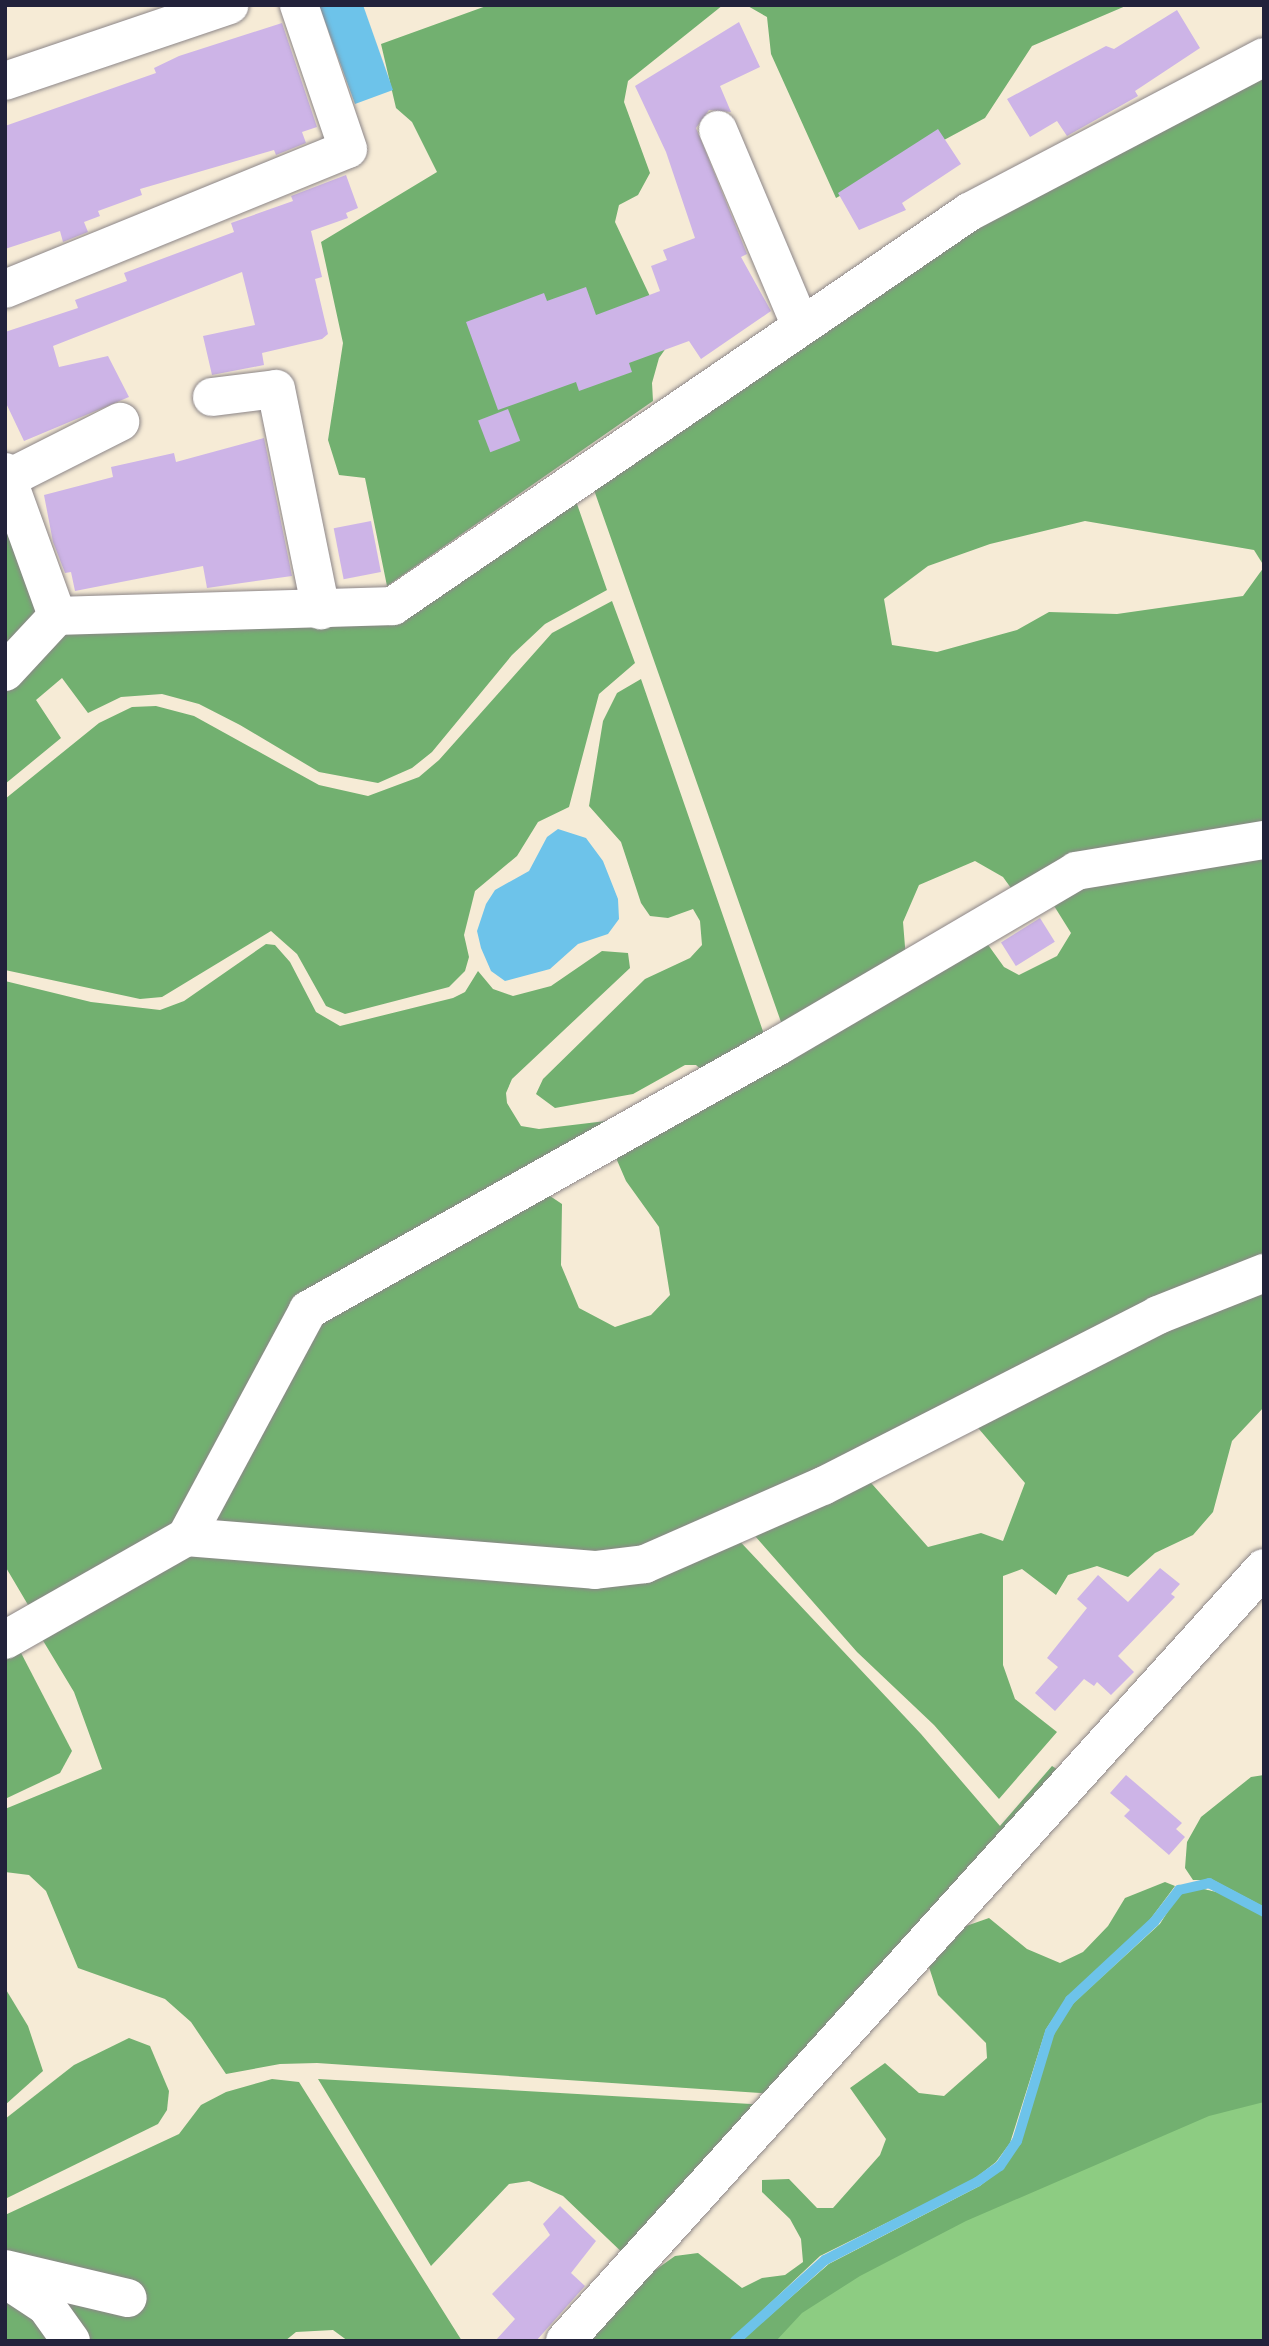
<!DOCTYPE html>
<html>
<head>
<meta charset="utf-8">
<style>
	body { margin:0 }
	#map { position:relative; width:1269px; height:2346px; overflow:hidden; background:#f6ebd6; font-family:Alegreya,serif }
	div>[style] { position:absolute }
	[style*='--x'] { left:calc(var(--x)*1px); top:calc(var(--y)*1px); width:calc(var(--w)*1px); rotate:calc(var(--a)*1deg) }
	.green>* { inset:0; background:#8dcc82 }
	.forest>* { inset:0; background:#72b070 }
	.water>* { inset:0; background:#6dc3ea }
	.stream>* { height:10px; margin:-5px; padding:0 5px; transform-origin:5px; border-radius:5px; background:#6dc3ea }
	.building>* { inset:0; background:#cdb4e7; transform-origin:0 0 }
	.roads { filter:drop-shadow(0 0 2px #8c8688) drop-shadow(0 0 2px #8c8688) }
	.minor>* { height:38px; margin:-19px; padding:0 19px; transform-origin:19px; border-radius:19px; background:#fff }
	span { translate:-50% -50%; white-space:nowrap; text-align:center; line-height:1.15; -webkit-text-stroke:5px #fbf7ec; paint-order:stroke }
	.frame { position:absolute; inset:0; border:7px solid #22223b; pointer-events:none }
</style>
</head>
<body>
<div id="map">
	<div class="green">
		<i style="clip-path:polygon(1195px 1887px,1228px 1895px,1264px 1917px,1264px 2341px,741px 2341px,829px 2264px,980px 2186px,1002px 2169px,1022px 2139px,1054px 2032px,1073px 2003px,1160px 1924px,1180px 1893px)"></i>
	</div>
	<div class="forest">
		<i style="clip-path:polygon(489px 5px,723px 5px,628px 81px,624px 102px,650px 173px,638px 195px,619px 205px,615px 222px,671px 341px,659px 358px,652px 383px,653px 401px,387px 586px,365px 478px,339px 475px,328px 440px,343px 343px,321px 242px,437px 172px,412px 122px,396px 108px,381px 44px)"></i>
		<i style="clip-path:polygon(746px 5px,1128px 5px,1032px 46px,985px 118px,836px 198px,771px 54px,767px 17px)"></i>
		<i style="clip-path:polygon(1264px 72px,1264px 566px,1254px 550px,1085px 521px,990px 544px,928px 566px,884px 599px,892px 645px,937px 652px,1017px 630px,1049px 612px,1117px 614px,1243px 596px,1264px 567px,1264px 829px,1016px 895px,1003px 877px,975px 861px,919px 885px,903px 922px,906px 959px,790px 1025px,781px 1022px,594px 490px,977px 225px)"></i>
		<i style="clip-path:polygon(569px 502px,577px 504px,607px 590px,545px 624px,512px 655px,432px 752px,412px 768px,378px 783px,319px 772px,240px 725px,199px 704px,162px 694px,121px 697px,88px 713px,62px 678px,36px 700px,61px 738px,5px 784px,5px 690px,62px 630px,387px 621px)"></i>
		<i style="clip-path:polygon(5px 516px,37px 615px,5px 653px)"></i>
		<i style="clip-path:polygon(612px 601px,635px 663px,599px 694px,569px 807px,538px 822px,517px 856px,475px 891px,464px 935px,469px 957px,465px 971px,449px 987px,345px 1014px,326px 1006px,297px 954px,271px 931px,162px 997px,140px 999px,5px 970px,5px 799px,99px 723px,132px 707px,156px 706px,194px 716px,319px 785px,368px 796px,419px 777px,439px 760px,552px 633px)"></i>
		<i style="clip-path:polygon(641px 679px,766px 1040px,705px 1073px,696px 1065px,685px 1065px,633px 1094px,555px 1108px,536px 1094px,543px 1079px,645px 979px,690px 958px,702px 945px,700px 921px,693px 909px,668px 918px,650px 916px,641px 903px,621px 842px,589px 806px,603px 721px,617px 693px)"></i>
		<i style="clip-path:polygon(1264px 853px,1264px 1268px,640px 1555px,222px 1534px,211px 1511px,325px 1315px,544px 1192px,562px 1204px,561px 1265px,579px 1308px,615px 1327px,651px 1315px,670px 1295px,659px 1227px,626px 1181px,613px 1151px,986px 942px,1004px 967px,1019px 975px,1057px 956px,1071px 933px,1051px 901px,1081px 885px)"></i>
		<i style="clip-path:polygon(266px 944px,275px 945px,290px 962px,316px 1012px,340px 1026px,453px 998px,465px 992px,478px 971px,493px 989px,513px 996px,551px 986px,602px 951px,628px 953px,630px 968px,512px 1079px,506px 1093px,507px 1103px,521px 1126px,539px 1129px,606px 1121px,300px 1304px,176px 1526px,34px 1615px,5px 1566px,5px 981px,91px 1002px,160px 1010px,184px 1001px)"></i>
		<i style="clip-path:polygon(1264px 1294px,1264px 1407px,1232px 1441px,1213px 1512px,1193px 1535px,1155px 1553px,1128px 1577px,1097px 1566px,1068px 1575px,1056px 1595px,1022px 1569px,1003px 1576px,1003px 1665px,1015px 1699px,1057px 1732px,999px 1799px,934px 1725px,857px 1652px,748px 1528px,864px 1475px,928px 1547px,981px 1533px,1003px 1541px,1025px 1483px,973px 1422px,1164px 1326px)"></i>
		<i style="clip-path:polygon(732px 1533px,921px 1734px,1000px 1826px,1052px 1766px,1066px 1775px,776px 2094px,317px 2063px,280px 2064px,226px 2074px,191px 2022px,165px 1999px,78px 1968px,46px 1891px,29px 1875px,5px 1872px,5px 1809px,102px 1769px,74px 1692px,39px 1634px,177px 1552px,593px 1578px)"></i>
		<i style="clip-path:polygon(19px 1649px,72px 1751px,60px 1773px,5px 1799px,5px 1657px)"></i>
		<i style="clip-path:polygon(1264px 1775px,1264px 1907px,1213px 1880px,1193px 1880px,1185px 1868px,1187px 1842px,1201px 1817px,1251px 1777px)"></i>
		<i style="clip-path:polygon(1165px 1882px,1175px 1886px,1149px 1921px,1067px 1998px,1046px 2029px,1010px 2143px,996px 2162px,973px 2180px,820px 2256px,730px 2341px,589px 2341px,637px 2283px,675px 2256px,698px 2253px,742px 2288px,762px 2278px,785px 2275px,803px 2262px,801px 2239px,790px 2219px,762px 2192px,762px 2180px,789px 2179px,817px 2208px,833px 2208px,880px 2155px,886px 2139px,850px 2088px,885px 2063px,919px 2093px,944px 2096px,987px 2058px,986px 2043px,938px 1995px,929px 1967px,966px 1926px,989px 1918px,1027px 1949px,1060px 1963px,1083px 1952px,1108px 1926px,1125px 1898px)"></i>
		<i style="clip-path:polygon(1195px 1887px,1228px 1895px,1264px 1917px,1264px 2102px,1209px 2116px,966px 2221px,860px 2276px,802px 2313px,776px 2341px,741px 2341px,829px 2264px,980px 2186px,1002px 2169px,1022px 2139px,1054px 2032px,1073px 2004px,1160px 1924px,1180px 1893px)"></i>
		<i style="clip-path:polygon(5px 1988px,28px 2026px,43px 2071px,5px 2105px)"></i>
		<i style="clip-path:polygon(129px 2038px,150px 2046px,169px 2091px,167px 2110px,158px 2124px,5px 2199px,5px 2119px,74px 2065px)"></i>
		<i style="clip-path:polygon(272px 2079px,299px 2082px,462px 2341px,348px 2341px,333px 2330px,296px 2332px,285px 2341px,81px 2341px,5px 2269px,5px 2215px,179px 2134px,201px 2105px,226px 2092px)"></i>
		<i style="clip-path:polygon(318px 2079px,767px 2105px,629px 2259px,563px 2196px,529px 2181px,509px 2184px,431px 2266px)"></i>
		<i style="clip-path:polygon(5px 2291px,59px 2341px,5px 2341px)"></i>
	</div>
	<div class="water">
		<i style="clip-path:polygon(319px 5px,363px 5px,393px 90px,355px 104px)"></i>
		<i style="clip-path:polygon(558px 829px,586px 838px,603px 861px,618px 899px,619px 919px,608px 934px,578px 944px,550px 969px,505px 981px,491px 971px,481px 948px,477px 931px,486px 904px,495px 890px,529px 871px,547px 837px)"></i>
	</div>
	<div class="stream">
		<i style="--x:735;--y:2341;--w:121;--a:-42"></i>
		<i style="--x:825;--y:2260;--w:171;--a:-27.2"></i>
		<i style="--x:977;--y:2182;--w:28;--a:-35"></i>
		<i style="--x:1000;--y:2166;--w:30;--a:-56"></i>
		<i style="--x:1017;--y:2141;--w:114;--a:-73.2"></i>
		<i style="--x:1050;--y:2032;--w:38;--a:-58"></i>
		<i style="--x:1070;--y:2000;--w:115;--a:-42.9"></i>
		<i style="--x:1154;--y:1922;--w:41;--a:-52"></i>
		<i style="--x:1179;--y:1890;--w:31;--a:-13"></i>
		<i style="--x:1209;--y:1883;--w:62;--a:27.8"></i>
	</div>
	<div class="building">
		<i style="clip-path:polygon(1177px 10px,1200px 48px,1135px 91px,1138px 96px,1067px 136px,1057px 121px,1030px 137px,1007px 99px,1106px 46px,1114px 49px)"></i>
		<i style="clip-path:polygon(739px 22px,760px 67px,720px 86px,731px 112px,709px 110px,696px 128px,747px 254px,741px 257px,771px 311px,701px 359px,689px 341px,629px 363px,632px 372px,579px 391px,576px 382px,498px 410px,466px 322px,544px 293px,547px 301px,586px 287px,596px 315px,660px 291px,651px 266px,667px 260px,663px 250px,695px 238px,666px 152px,635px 86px)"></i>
		<i style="clip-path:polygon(282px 23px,317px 127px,302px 132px,306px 143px,276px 155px,274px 150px,140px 189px,142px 195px,98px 211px,100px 216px,84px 222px,88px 232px,63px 242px,60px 231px,5px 249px,5px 126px,156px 73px,154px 68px,179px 56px)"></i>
		<i style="clip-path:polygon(938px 129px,961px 164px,902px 203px,906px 210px,859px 230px,838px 193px)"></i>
		<i style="clip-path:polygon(346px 175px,358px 208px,346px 213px,348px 218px,311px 231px,322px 277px,315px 279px,328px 334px,322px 339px,262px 353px,264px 365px,212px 375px,203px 336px,255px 325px,242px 272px,53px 346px,59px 367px,108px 356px,129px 397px,24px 441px,5px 401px,5px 332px,78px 308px,75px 300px,127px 281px,124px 273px,234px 232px,231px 223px,293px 201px,291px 196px)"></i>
		<i style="left:508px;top:409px;width:34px;height:32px;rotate:69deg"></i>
		<i style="clip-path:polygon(264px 438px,292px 576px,207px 588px,203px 566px,75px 591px,71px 572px,65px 573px,53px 542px,44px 495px,113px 477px,111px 467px,174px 453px,176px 462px)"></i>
		<i style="left:371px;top:521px;width:52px;height:38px;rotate:79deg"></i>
		<i style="left:1040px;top:918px;width:28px;height:46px;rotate:58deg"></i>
		<i style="clip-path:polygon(1160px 1568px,1180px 1584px,1171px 1594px,1175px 1597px,1118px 1656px,1134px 1672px,1111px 1695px,1097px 1682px,1094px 1686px,1084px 1679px,1055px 1711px,1035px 1693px,1058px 1667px,1047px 1658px,1087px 1608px,1077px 1599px,1098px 1575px,1128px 1602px)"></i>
		<i style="clip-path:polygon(1126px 1775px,1182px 1823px,1176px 1829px,1185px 1837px,1169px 1855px,1124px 1816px,1130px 1810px,1110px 1793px)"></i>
		<i style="clip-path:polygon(560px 2206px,596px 2241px,571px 2273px,585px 2286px,536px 2341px,495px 2341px,515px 2319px,492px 2294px,550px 2235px,543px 2224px)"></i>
	</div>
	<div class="roads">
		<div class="minor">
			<i style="--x:5;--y:81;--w:237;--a:-18.7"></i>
			<i style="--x:718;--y:130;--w:211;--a:67.1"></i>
			<i style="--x:5;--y:289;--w:370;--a:-22.2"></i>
			<i style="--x:348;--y:149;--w:152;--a:-108.8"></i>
			<i style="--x:212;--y:397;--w:64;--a:-7.1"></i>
			<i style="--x:276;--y:389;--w:226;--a:78.5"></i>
			<i style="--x:5;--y:472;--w:153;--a:70.1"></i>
			<i style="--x:7;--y:479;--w:127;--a:-26.8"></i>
			<i style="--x:5;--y:672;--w:76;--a:-47.1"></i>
			<i style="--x:57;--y:616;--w:336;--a:-1.7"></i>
			<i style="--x:393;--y:606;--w:698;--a:-34.37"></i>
			<i style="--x:969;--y:212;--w:333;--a:-27.7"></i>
			<i style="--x:186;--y:1537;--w:410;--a:4.6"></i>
			<i style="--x:595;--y:1570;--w:50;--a:-6.8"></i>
			<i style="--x:645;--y:1564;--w:194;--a:-23.7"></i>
			<i style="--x:823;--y:1486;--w:376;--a:-27"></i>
			<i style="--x:1158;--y:1315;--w:114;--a:-21.6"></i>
			<i style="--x:5;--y:1640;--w:208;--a:-29.6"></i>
			<i style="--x:186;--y:1537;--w:258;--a:-61.7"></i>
			<i style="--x:308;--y:1310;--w:541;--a:-29.31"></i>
			<i style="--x:780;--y:1045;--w:343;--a:-30.4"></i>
			<i style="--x:1076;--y:871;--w:191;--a:-9.4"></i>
			<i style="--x:5;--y:2269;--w:126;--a:13.3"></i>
			<i style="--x:5;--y:2279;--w:49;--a:33.4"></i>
			<i style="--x:46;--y:2306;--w:43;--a:54.5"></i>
			<i style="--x:565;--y:2341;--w:1042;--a:-47.88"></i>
		</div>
	</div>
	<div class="frame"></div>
</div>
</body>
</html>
